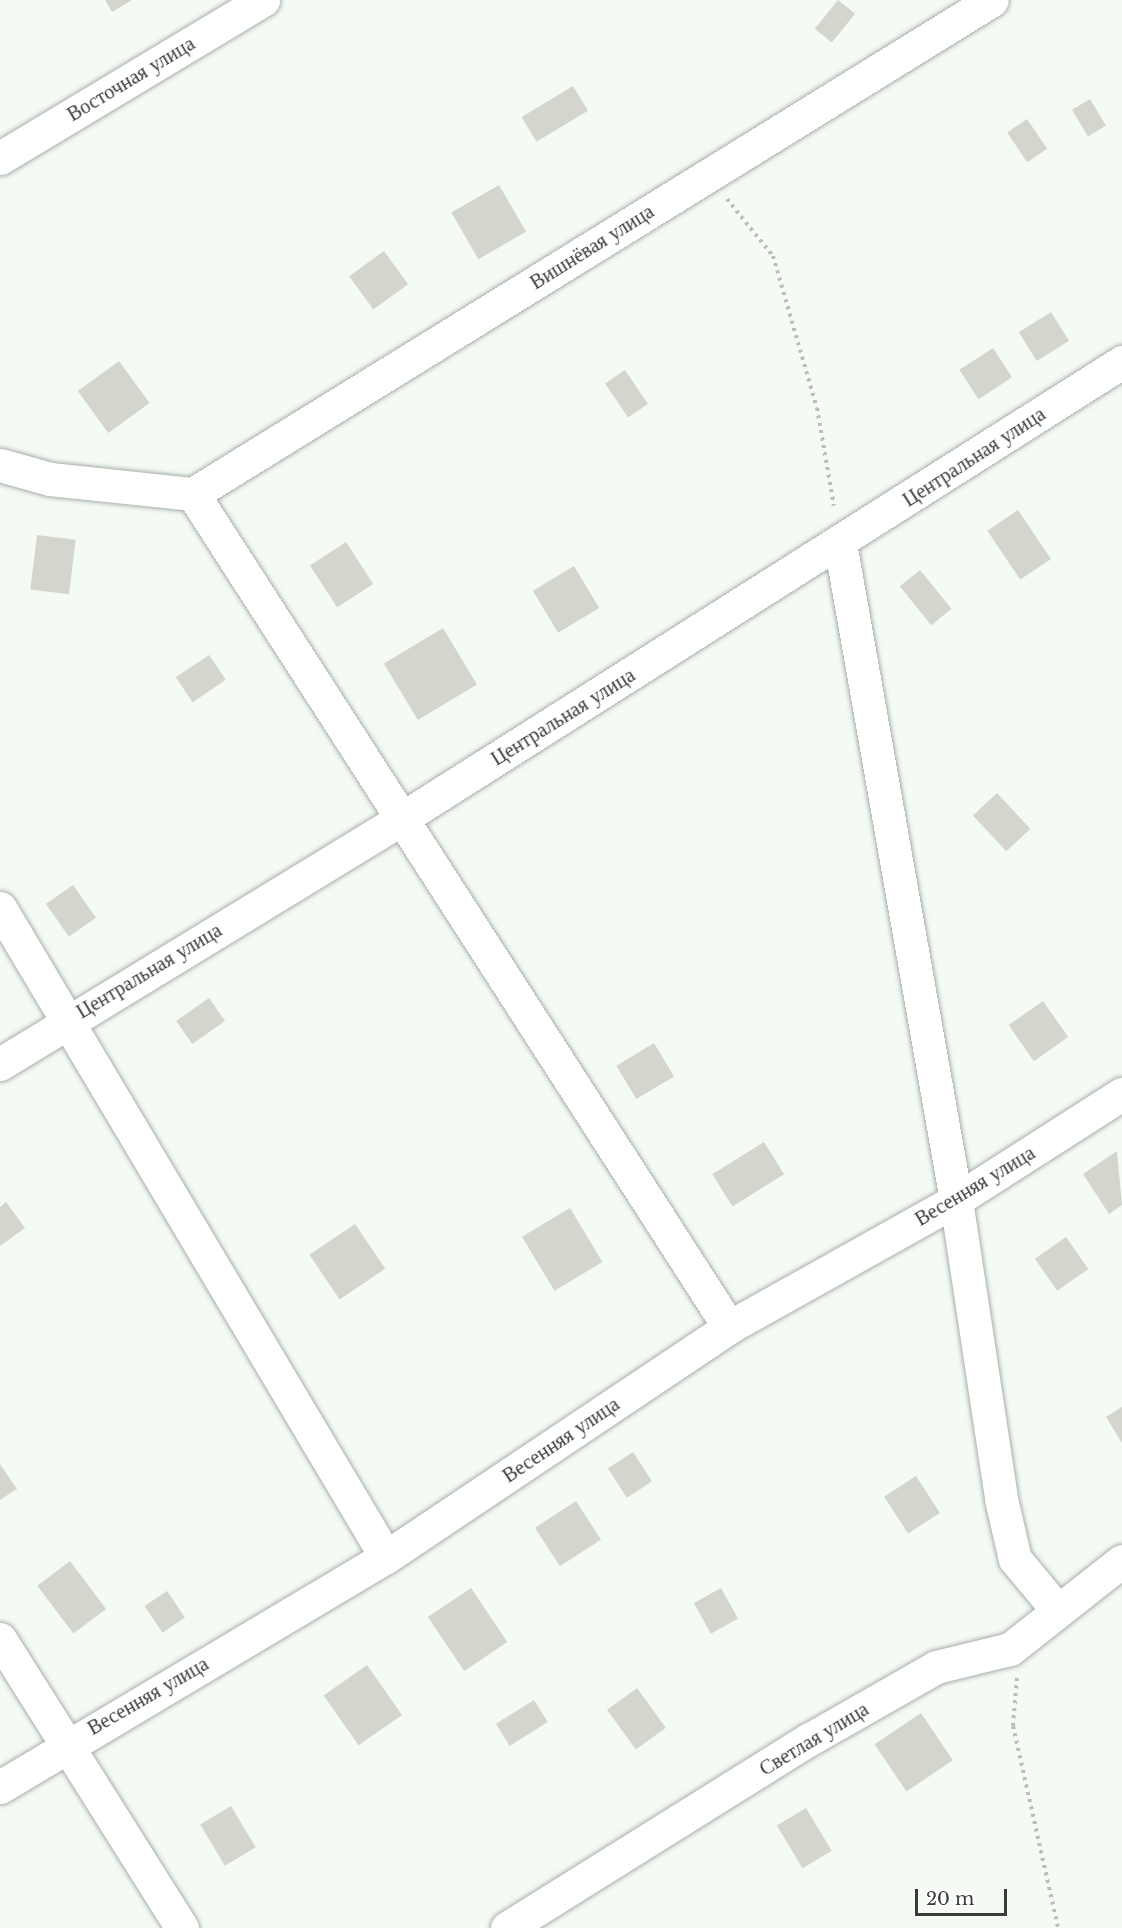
<!DOCTYPE html>
<html>
<head>
<meta charset="utf-8">
<style>
	body { margin:0 }
	#map { position:relative; width:1122px; height:1928px; overflow:hidden; background:#f4fbf4; font-family:"Libre Baskerville",serif }
	div>[style] { position:absolute }
	[style*='--x'] { left:calc(var(--x)*1px); top:calc(var(--y)*1px); width:calc(var(--w)*1px); rotate:calc(var(--a)*1deg) }
	.building>* { inset:0; background:#d4d6ce; transform-origin:0 0 }
	.path>* { height:4px; margin-top:-2px; transform-origin:0; background:repeating-linear-gradient(90deg,#b9beb9 0 3px,transparent 0 7.5px) }
	.roads { filter:drop-shadow(0 0 2px #a8afa8) drop-shadow(0 0 2px #a8afa8) }
	.minor>* { height:33px; margin:-16.5px; padding:0 16.5px; transform-origin:16.5px; border-radius:16.5px; background:#fff }
	span { translate:-50% -50%; white-space:nowrap; text-align:center; line-height:1.15; -webkit-text-stroke:4.5px #fff; paint-order:stroke }
	.street-label { font-size:20px; color:#393c39 }
	.scale { position:absolute; left:915px; top:1889px; width:92px; height:27px; box-sizing:border-box; border:3px solid #393c39; border-top:0; padding-left:8px; font-size:18px; line-height:21px; white-space:nowrap; color:#393c39; -webkit-text-stroke:4px #fff; paint-order:stroke }
</style>
</head>
<body>
<div id="map">
	<div class="building">
		<i style="clip-path:polygon(105px 0,132px 0,112px 12px)"></i>
		<i style="left:838px;top:0;width:22px;height:37px;rotate:39deg"></i>
		<i style="left:573px;top:86px;width:29px;height:60px;rotate:59deg"></i>
		<i style="left:1090px;top:99px;width:31px;height:21px;rotate:59deg"></i>
		<i style="left:1027px;top:119px;width:36px;height:24px;rotate:56deg"></i>
		<i style="left:499px;top:185px;width:54px;height:55px;rotate:60deg"></i>
		<i style="left:384px;top:251px;width:41px;height:43px;rotate:54deg"></i>
		<i style="left:1051px;top:312px;width:34px;height:38px;rotate:58deg"></i>
		<i style="left:993px;top:348px;width:35px;height:40px;rotate:57deg"></i>
		<i style="left:119px;top:361px;width:52px;height:51px;rotate:54deg"></i>
		<i style="left:625px;top:370px;width:41px;height:24px;rotate:56deg"></i>
		<i style="left:1018px;top:510px;width:59px;height:37px;rotate:56deg"></i>
		<i style="left:37px;top:535px;width:39px;height:55px;rotate:7deg"></i>
		<i style="left:346px;top:542px;width:50px;height:43px;rotate:57deg"></i>
		<i style="left:574px;top:566px;width:49px;height:48px;rotate:59deg"></i>
		<i style="left:920px;top:570px;width:50px;height:26px;rotate:51deg"></i>
		<i style="left:443px;top:628px;width:66px;height:69px;rotate:59deg"></i>
		<i style="left:209px;top:655px;width:30px;height:40px;rotate:56deg"></i>
		<i style="left:997px;top:793px;width:49px;height:33px;rotate:47deg"></i>
		<i style="left:73px;top:885px;width:40px;height:33px;rotate:55deg"></i>
		<i style="left:209px;top:998px;width:28px;height:40px;rotate:55deg"></i>
		<i style="left:1043px;top:1001px;width:44px;height:42px;rotate:55deg"></i>
		<i style="left:654px;top:1043px;width:39px;height:44px;rotate:59deg"></i>
		<i style="left:764px;top:1142px;width:38px;height:61px;rotate:58deg"></i>
		<i style="clip-path:polygon(1117px 1151px,1122px 1205px,1109px 1214px,1083px 1174px)"></i>
		<i style="clip-path:polygon(6px 1202px,25px 1228px,0 1246px,0 1207px)"></i>
		<i style="left:570px;top:1208px;width:63px;height:56px;rotate:59deg"></i>
		<i style="left:355px;top:1224px;width:54px;height:55px;rotate:56deg"></i>
		<i style="left:1066px;top:1237px;width:39px;height:38px;rotate:55deg"></i>
		<i style="clip-path:polygon(1122px 1407px,1122px 1443px,1106px 1417px)"></i>
		<i style="left:633px;top:1452px;width:35px;height:30px;rotate:57deg"></i>
		<i style="clip-path:polygon(0 1464px,17px 1489px,0 1500px)"></i>
		<i style="left:916px;top:1476px;width:44px;height:38px;rotate:57deg"></i>
		<i style="left:576px;top:1501px;width:46px;height:49px;rotate:57deg"></i>
		<i style="left:70px;top:1561px;width:60px;height:41px;rotate:53deg"></i>
		<i style="left:471px;top:1588px;width:65px;height:52px;rotate:56deg"></i>
		<i style="left:721px;top:1588px;width:35px;height:31px;rotate:61deg"></i>
		<i style="left:167px;top:1591px;width:32px;height:27px;rotate:56deg"></i>
		<i style="left:367px;top:1665px;width:61px;height:53px;rotate:55deg"></i>
		<i style="left:637px;top:1688px;width:49px;height:37px;rotate:54deg"></i>
		<i style="left:534px;top:1700px;width:26px;height:45px;rotate:58deg"></i>
		<i style="left:921px;top:1713px;width:57px;height:56px;rotate:56deg"></i>
		<i style="left:231px;top:1806px;width:48px;height:36px;rotate:59deg"></i>
		<i style="left:806px;top:1808px;width:50px;height:34px;rotate:59deg"></i>
	</div>
	<div class="path">
		<i style="--x:727;--y:199;--w:73;--a:51.1"></i>
		<i style="--x:773;--y:256;--w:158;--a:73.9"></i>
		<i style="--x:817;--y:408;--w:99;--a:80.2"></i>
		<i style="--x:1017;--y:1678;--w:48;--a:94.8"></i>
		<i style="--x:1013;--y:1726;--w:207;--a:77.4"></i>
	</div>
	<div class="roads">
		<div class="minor">
			<i style="--x:0;--y:158;--w:307;--a:-31"></i>
			<i style="--x:0;--y:465;--w:52;--a:15.6"></i>
			<i style="--x:50;--y:479;--w:144;--a:6"></i>
			<i style="--x:193;--y:494;--w:991;--a:57.24"></i>
			<i style="--x:193;--y:494;--w:939;--a:-31.73"></i>
			<i style="--x:840;--y:543;--w:667;--a:79.99"></i>
			<i style="--x:956;--y:1200;--w:302;--a:81.4"></i>
			<i style="--x:1001;--y:1499;--w:62;--a:76.9"></i>
			<i style="--x:1015;--y:1559;--w:67;--a:50.4"></i>
			<i style="--x:0;--y:908;--w:755;--a:59.26"></i>
			<i style="--x:0;--y:1064;--w:470;--a:-31.4"></i>
			<i style="--x:401;--y:819;--w:854;--a:-32.37"></i>
			<i style="--x:0;--y:1639;--w:342;--a:57.8"></i>
			<i style="--x:0;--y:1787;--w:449;--a:-30.8"></i>
			<i style="--x:386;--y:1557;--w:413;--a:-33.8"></i>
			<i style="--x:729;--y:1327;--w:260;--a:-29.2"></i>
			<i style="--x:956;--y:1200;--w:197;--a:-32.6"></i>
			<i style="--x:507;--y:1928;--w:357;--a:-32"></i>
			<i style="--x:810;--y:1739;--w:145;--a:-29.7"></i>
			<i style="--x:936;--y:1667;--w:76;--a:-13.7"></i>
			<i style="--x:1010;--y:1649;--w:142;--a:-38.2"></i>
		</div>
	</div>
	<div class="street-label">
		<span style="left:131px;top:79px;rotate:-31deg">Восточная улица</span>
		<span style="left:592px;top:247px;rotate:-32deg">Вишнёвая улица</span>
		<span style="left:974px;top:457px;rotate:-33deg">Центральная улица</span>
		<span style="left:563px;top:717px;rotate:-32deg">Центральная улица</span>
		<span style="left:149px;top:971px;rotate:-31deg">Центральная улица</span>
		<span style="left:975px;top:1186px;rotate:-31deg">Весенняя улица</span>
		<span style="left:561px;top:1440px;rotate:-34deg">Весенняя улица</span>
		<span style="left:148px;top:1696px;rotate:-30deg">Весенняя улица</span>
		<span style="left:814px;top:1739px;rotate:-31deg">Светлая улица</span>
	</div>
	<div class="scale">20 m</div>
</div>
</body>
</html>
